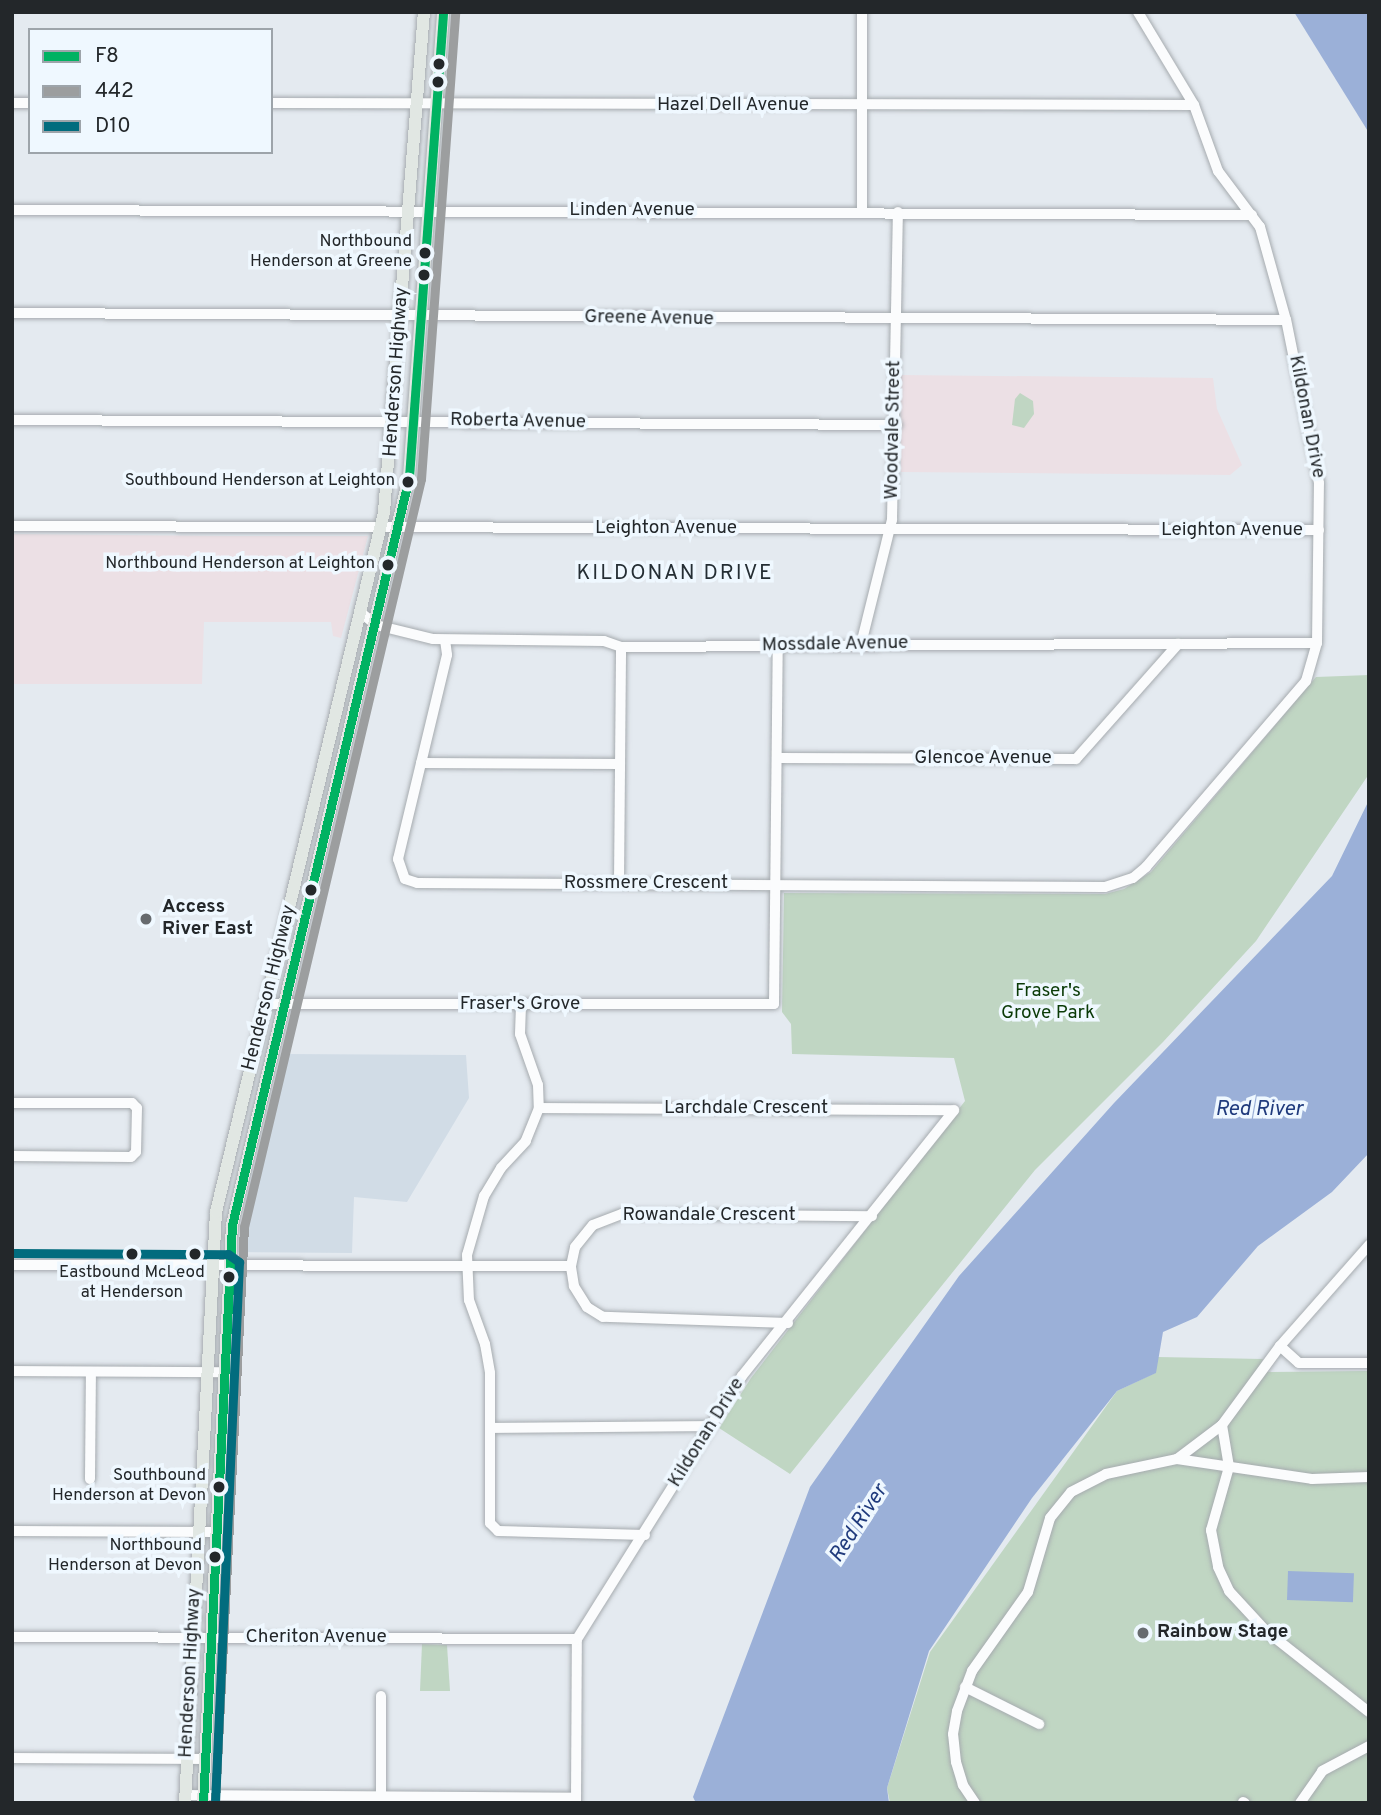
<!DOCTYPE html>
<html>
<head>
<meta charset="utf-8">
<style>
	body { margin:0 }
	#map { position:relative; width:1381px; height:1815px; overflow:hidden; background:#e4eaf0; font-family:Overpass,sans-serif }
	div>[style] { position:absolute }
	[style*='--x'] { left:calc(var(--x)*1px); top:calc(var(--y)*1px); width:calc(var(--w)*1px); rotate:calc(var(--a)*1deg) }
	.built>* { inset:0; background:#d1dce6 }
	.education>* { inset:0; background:#ece0e5 }
	.green>* { inset:0; background:#c0d6c3 }
	.water>* { inset:0; background:#9bb0d8; transform-origin:0 0 }
	.roads { filter:drop-shadow(0 0 2px #a6abaf) drop-shadow(0 0 2px #a6abaf) }
	.minor>* { height:10px; margin:-5px; padding:0 5px; transform-origin:5px; border-radius:5px; background:#fbfcfd }
	.major>* { height:12px; margin:-6px; padding:0 6px; transform-origin:6px; border-radius:6px; background:#e1e7e3 }
	.bus-1>* { height:9px; margin:-4.5px; padding:0 4.5px; transform-origin:4.5px; border-radius:4.5px; background:#00b262 }
	.bus-2>* { height:9px; margin:-4.5px; padding:0 4.5px; transform-origin:4.5px; border-radius:4.5px; background:#9c9e9f }
	.bus-3>* { height:9px; margin:-4.5px; padding:0 4.5px; transform-origin:4.5px; border-radius:4.5px; background:#026c7e }
	.dots>* { width:19px; height:19px; translate:-50% -50%; box-sizing:border-box; border:4px solid #eff8ff; border-radius:50% }
	span { translate:-50% -50%; white-space:nowrap; text-align:center; line-height:1.15; -webkit-text-stroke:7px #eff8ff; paint-order:stroke }
	.bus-label { font-size:17px; color:#23272a }
	.right { translate:-100% -50%; text-align:right }
	.street-label { font-size:19px; color:#23272a }
	.poi-label { font-size:19px; color:#23272a; font-weight:700 }
	.left { translate:0 -50%; text-align:left }
	.park-label { font-size:19px; color:#0a3a07 }
	.neighbourhood-label { font-size:21px; color:#252e34; letter-spacing:2px }
	.water-label { font-size:21px; color:#203b7d; font-style:italic }
	.frame { position:absolute; inset:0; border:14px solid #23272a; pointer-events:none }
	.legend { position:absolute; left:28px; top:28px; width:245px; height:126px; box-sizing:border-box; background:#eff8ff; border:2px solid #9da4aa; margin:0; padding:9px 12px; list-style:none; font-size:21px; color:#23272a }
	.legend li { display:flex; align-items:center; gap:14px; height:35px }
	.legend b { width:35px; border:2px solid #9da4aa }
</style>
</head>
<body>
<div id="map">
	<div class="built">
		<i style="clip-path:polygon(284px 1054px,466px 1055px,469px 1098px,407px 1202px,354px 1197px,352px 1253px,238px 1252px,245px 1203px)"></i>
	</div>
	<div class="education">
		<i style="clip-path:polygon(900px 375px,1213px 378px,1217px 409px,1242px 465px,1230px 475px,901px 472px)"></i>
		<i style="clip-path:polygon(12px 534px,230px 536px,368px 536px,341px 638px,333px 636px,331px 622px,204px 622px,202px 684px,12px 684px)"></i>
	</div>
	<div class="green">
		<i style="clip-path:polygon(1020px 393px,1033px 401px,1034px 414px,1024px 428px,1012px 425px,1015px 399px)"></i>
		<i style="clip-path:polygon(1369px 675px,1369px 774px,1256px 941px,1163px 1042px,1035px 1170px,790px 1474px,719px 1428px,751px 1378px,965px 1101px,954px 1058px,792px 1054px,791px 1024px,782px 1012px,784px 893px,1105px 894px,1124px 889px,1151px 872px,1316px 677px)"></i>
		<i style="clip-path:polygon(1158px 1357px,1263px 1359px,1257px 1372px,1369px 1371px,1369px 1803px,890px 1803px,887px 1788px,930px 1652px,1117px 1391px,1155px 1373px)"></i>
		<i style="clip-path:polygon(422px 1644px,447px 1645px,450px 1691px,420px 1691px)"></i>
	</div>
	<div class="water">
		<i style="clip-path:polygon(1294px 12px,1369px 12px,1369px 133px)"></i>
		<i style="clip-path:polygon(1369px 800px,1369px 1153px,1332px 1192px,1258px 1246px,1197px 1317px,1163px 1332px,1156px 1373px,1117px 1391px,1032px 1498px,929px 1651px,887px 1788px,889px 1803px,696px 1803px,693px 1797px,810px 1487px,959px 1276px,1114px 1103px,1332px 876px)"></i>
		<i style="left:1288px;top:1571px;width:66px;height:29px;rotate:2deg"></i>
	</div>
	<div class="roads">
		<div class="minor">
			<i style="--x:862;--y:12;--w:200;--a:90"></i>
			<i style="--x:12;--y:103;--w:18;--a:0"></i>
			<i style="--x:271;--y:103;--w:923;--a:0.12"></i>
			<i style="--x:12;--y:210;--w:1240;--a:0.23"></i>
			<i style="--x:12;--y:313;--w:1274;--a:0.31"></i>
			<i style="--x:12;--y:420;--w:885;--a:0.32"></i>
			<i style="--x:12;--y:526;--w:1307;--a:0.18"></i>
			<i style="--x:360;--y:612;--w:21;--a:39"></i>
			<i style="--x:376;--y:625;--w:59;--a:13.8"></i>
			<i style="--x:433;--y:639;--w:171;--a:0.7"></i>
			<i style="--x:604;--y:641;--w:18;--a:19"></i>
			<i style="--x:621;--y:647;--w:696;--a:-0.33"></i>
			<i style="--x:445;--y:640;--w:15;--a:82"></i>
			<i style="--x:447;--y:655;--w:210;--a:103.5"></i>
			<i style="--x:398;--y:859;--w:21;--a:71"></i>
			<i style="--x:405;--y:879;--w:13;--a:18"></i>
			<i style="--x:417;--y:883;--w:688;--a:0.33"></i>
			<i style="--x:1105;--y:887;--w:29;--a:-18"></i>
			<i style="--x:1133;--y:878;--w:17;--a:-40"></i>
			<i style="--x:1146;--y:867;--w:245;--a:-49.3"></i>
			<i style="--x:1306;--y:681;--w:40;--a:-74"></i>
			<i style="--x:1317;--y:643;--w:160;--a:-89.3"></i>
			<i style="--x:1319;--y:483;--w:166;--a:-101.4"></i>
			<i style="--x:1286;--y:320;--w:97;--a:-105.6"></i>
			<i style="--x:1260;--y:227;--w:70;--a:-126.9"></i>
			<i style="--x:1218;--y:171;--w:70;--a:-110"></i>
			<i style="--x:1194;--y:105;--w:109;--a:-121.1"></i>
			<i style="--x:861;--y:644;--w:128;--a:-76"></i>
			<i style="--x:892;--y:520;--w:308;--a:-88.9"></i>
			<i style="--x:777;--y:758;--w:299;--a:0.2"></i>
			<i style="--x:1076;--y:759;--w:154;--a:-48.4"></i>
			<i style="--x:421;--y:763;--w:199;--a:0.3"></i>
			<i style="--x:619;--y:883;--w:236;--a:-89.5"></i>
			<i style="--x:266;--y:1004;--w:508;--a:0"></i>
			<i style="--x:774;--y:1004;--w:357;--a:-89.4"></i>
			<i style="--x:521;--y:1005;--w:29;--a:92"></i>
			<i style="--x:520;--y:1034;--w:54;--a:70.6"></i>
			<i style="--x:538;--y:1085;--w:23;--a:88"></i>
			<i style="--x:539;--y:1108;--w:35;--a:112"></i>
			<i style="--x:526;--y:1141;--w:37;--a:133"></i>
			<i style="--x:501;--y:1168;--w:33;--a:121"></i>
			<i style="--x:484;--y:1196;--w:61;--a:106.1"></i>
			<i style="--x:467;--y:1255;--w:45;--a:87.5"></i>
			<i style="--x:469;--y:1300;--w:47;--a:70"></i>
			<i style="--x:485;--y:1344;--w:29;--a:80"></i>
			<i style="--x:490;--y:1373;--w:150;--a:90"></i>
			<i style="--x:490;--y:1523;--w:11;--a:45"></i>
			<i style="--x:498;--y:1531;--w:147;--a:1.6"></i>
			<i style="--x:12;--y:1103;--w:120;--a:0"></i>
			<i style="--x:132;--y:1103;--w:7;--a:45"></i>
			<i style="--x:137;--y:1108;--w:44;--a:91.3"></i>
			<i style="--x:136;--y:1152;--w:7;--a:135"></i>
			<i style="--x:131;--y:1157;--w:119;--a:-179.5"></i>
			<i style="--x:539;--y:1108;--w:415;--a:0.3"></i>
			<i style="--x:12;--y:1265;--w:559;--a:0.1"></i>
			<i style="--x:788;--y:1323;--w:185;--a:-178.1"></i>
			<i style="--x:603;--y:1317;--w:19;--a:-148"></i>
			<i style="--x:587;--y:1307;--w:25;--a:-122"></i>
			<i style="--x:574;--y:1286;--w:20;--a:-99"></i>
			<i style="--x:571;--y:1266;--w:19;--a:-78"></i>
			<i style="--x:575;--y:1247;--w:28;--a:-51"></i>
			<i style="--x:593;--y:1225;--w:31;--a:-21"></i>
			<i style="--x:622;--y:1214;--w:250;--a:0.5"></i>
			<i style="--x:1280;--y:1346;--w:25;--a:42"></i>
			<i style="--x:1299;--y:1363;--w:70;--a:0"></i>
			<i style="--x:12;--y:1371;--w:211;--a:0.3"></i>
			<i style="--x:1222;--y:1425;--w:43;--a:80.5"></i>
			<i style="--x:1229;--y:1467;--w:66;--a:105.9"></i>
			<i style="--x:1211;--y:1530;--w:38;--a:79"></i>
			<i style="--x:1218;--y:1567;--w:26;--a:65"></i>
			<i style="--x:1229;--y:1591;--w:53;--a:47.3"></i>
			<i style="--x:1265;--y:1630;--w:132;--a:38.3"></i>
			<i style="--x:490;--y:1428;--w:221;--a:-0.5"></i>
			<i style="--x:1177;--y:1459;--w:56;--a:-37.1"></i>
			<i style="--x:1222;--y:1425;--w:98;--a:-53.7"></i>
			<i style="--x:1280;--y:1346;--w:135;--a:-48.6"></i>
			<i style="--x:90;--y:1479;--w:107;--a:-89.5"></i>
			<i style="--x:12;--y:1531;--w:203;--a:0.3"></i>
			<i style="--x:12;--y:1637;--w:565;--a:0.2"></i>
			<i style="--x:965;--y:1687;--w:83;--a:26.6"></i>
			<i style="--x:12;--y:1758;--w:193;--a:0.3"></i>
			<i style="--x:186;--y:1795;--w:390;--a:0.4"></i>
			<i style="--x:381;--y:1797;--w:101;--a:-90"></i>
			<i style="--x:1243;--y:1802;--w:2;--a:27"></i>
			<i style="--x:576;--y:1803;--w:164;--a:-89.7"></i>
			<i style="--x:577;--y:1639;--w:310;--a:-57.9"></i>
			<i style="--x:742;--y:1376;--w:340;--a:-51.4"></i>
			<i style="--x:975;--y:1803;--w:22;--a:-124"></i>
			<i style="--x:963;--y:1785;--w:24;--a:-107"></i>
			<i style="--x:956;--y:1762;--w:28;--a:-96"></i>
			<i style="--x:953;--y:1734;--w:23;--a:-80"></i>
			<i style="--x:957;--y:1711;--w:43;--a:-69.4"></i>
			<i style="--x:972;--y:1671;--w:97;--a:-54.7"></i>
			<i style="--x:1028;--y:1592;--w:77;--a:-73.4"></i>
			<i style="--x:1050;--y:1518;--w:33;--a:-51"></i>
			<i style="--x:1071;--y:1492;--w:39;--a:-27"></i>
			<i style="--x:1106;--y:1474;--w:73;--a:-11.9"></i>
			<i style="--x:1177;--y:1459;--w:136;--a:8.4"></i>
			<i style="--x:1312;--y:1479;--w:57;--a:-2"></i>
			<i style="--x:1300;--y:1803;--w:39;--a:-55"></i>
			<i style="--x:1322;--y:1771;--w:53;--a:-28"></i>
		</div>
		<div class="major">
			<i style="--x:185;--y:1803;--w:592;--a:-87"></i>
			<i style="--x:216;--y:1212;--w:720;--a:-76.5"></i>
			<i style="--x:384;--y:512;--w:502;--a:-85.43"></i>
			<i style="--x:203;--y:1803;--w:579;--a:-87.13"></i>
			<i style="--x:232;--y:1225;--w:769;--a:-76.69"></i>
			<i style="--x:409;--y:477;--w:466;--a:-85.8"></i>
		</div>
	</div>
	<div class="bus-1">
		<i style="--x:203;--y:1803;--w:579;--a:-87.13"></i>
		<i style="--x:232;--y:1225;--w:769;--a:-76.69"></i>
		<i style="--x:409;--y:477;--w:466;--a:-85.8"></i>
	</div>
	<div class="bus-2">
		<i style="--x:215;--y:1803;--w:577;--a:-87.12"></i>
		<i style="--x:244;--y:1227;--w:769;--a:-76.69"></i>
		<i style="--x:421;--y:479;--w:467;--a:-85.8"></i>
	</div>
	<div class="bus-3">
		<i style="--x:12;--y:1253;--w:216;--a:0.3"></i>
		<i style="--x:228;--y:1254;--w:14;--a:36"></i>
		<i style="--x:239;--y:1262;--w:542;--a:92.54"></i>
	</div>
	<div class="dots">
		<i style="left:439px;top:64px;background:#23272a"></i>
		<i style="left:438px;top:82px;background:#23272a"></i>
		<i style="left:425px;top:253px;background:#23272a"></i>
		<i style="left:424px;top:275px;background:#23272a"></i>
		<i style="left:408px;top:482px;background:#23272a"></i>
		<i style="left:388px;top:565px;background:#23272a"></i>
		<i style="left:311px;top:890px;background:#23272a"></i>
		<i style="left:146px;top:919px;background:#676b6f"></i>
		<i style="left:132px;top:1254px;background:#23272a"></i>
		<i style="left:195px;top:1254px;background:#23272a"></i>
		<i style="left:229px;top:1277px;background:#23272a"></i>
		<i style="left:219px;top:1487px;background:#23272a"></i>
		<i style="left:215px;top:1557px;background:#23272a"></i>
		<i style="left:1143px;top:1633px;background:#676b6f"></i>
	</div>
	<div class="bus-label">
		<span class="right" style="left:412px;top:253px">Northbound<br>Henderson at Greene</span>
		<span class="right" style="left:395px;top:482px">Southbound Henderson at Leighton</span>
		<span class="right" style="left:375px;top:565px">Northbound Henderson at Leighton</span>
		<span style="left:132px;top:1284px">Eastbound McLeod<br>at Henderson</span>
		<span class="right" style="left:206px;top:1487px">Southbound<br>Henderson at Devon</span>
		<span class="right" style="left:202px;top:1557px">Northbound<br>Henderson at Devon</span>
	</div>
	<div class="street-label">
		<span style="left:733px;top:106px">Hazel Dell Avenue</span>
		<span style="left:632px;top:211px">Linden Avenue</span>
		<span style="left:649px;top:319px;rotate:1deg">Greene Avenue</span>
		<span style="left:397px;top:372px;rotate:-86deg">Henderson Highway</span>
		<span style="left:1306px;top:417px;rotate:79deg">Kildonan Drive</span>
		<span style="left:518px;top:422px;rotate:1deg">Roberta Avenue</span>
		<span style="left:894px;top:430px;rotate:-89deg">Woodvale Street</span>
		<span style="left:666px;top:529px">Leighton Avenue</span>
		<span style="left:1232px;top:531px">Leighton Avenue</span>
		<span style="left:835px;top:645px;rotate:-1deg">Mossdale Avenue</span>
		<span style="left:983px;top:759px">Glencoe Avenue</span>
		<span style="left:646px;top:884px">Rossmere Crescent</span>
		<span style="left:270px;top:988px;rotate:-76deg">Henderson Highway</span>
		<span style="left:520px;top:1005px">Fraser's Grove</span>
		<span style="left:746px;top:1109px">Larchdale Crescent</span>
		<span style="left:709px;top:1216px">Rowandale Crescent</span>
		<span style="left:707px;top:1433px;rotate:-58deg">Kildonan Drive</span>
		<span style="left:316px;top:1638px">Cheriton Avenue</span>
		<span style="left:191px;top:1673px;rotate:-87deg">Henderson Highway</span>
	</div>
	<div class="poi-label">
		<span class="left" style="left:162px;top:919px">Access<br>River East</span>
		<span class="left" style="left:1157px;top:1633px">Rainbow Stage</span>
	</div>
	<div class="park-label">
		<span style="left:1048px;top:1003px">Fraser's<br>Grove Park</span>
	</div>
	<div class="neighbourhood-label">
		<span style="left:675px;top:574px">KILDONAN DRIVE</span>
	</div>
	<div class="water-label">
		<span style="left:1259px;top:1110px">Red River</span>
		<span style="left:859px;top:1524px;rotate:-57deg">Red River</span>
	</div>
	<div class="frame"></div>
	<ul class="legend">
	<li><b style="height:9px;background:#00b262"></b>F8</li>
	<li><b style="height:9px;background:#9c9e9f"></b>442</li>
	<li><b style="height:9px;background:#026c7e"></b>D10</li>
	</ul>
</div>
</body>
</html>
